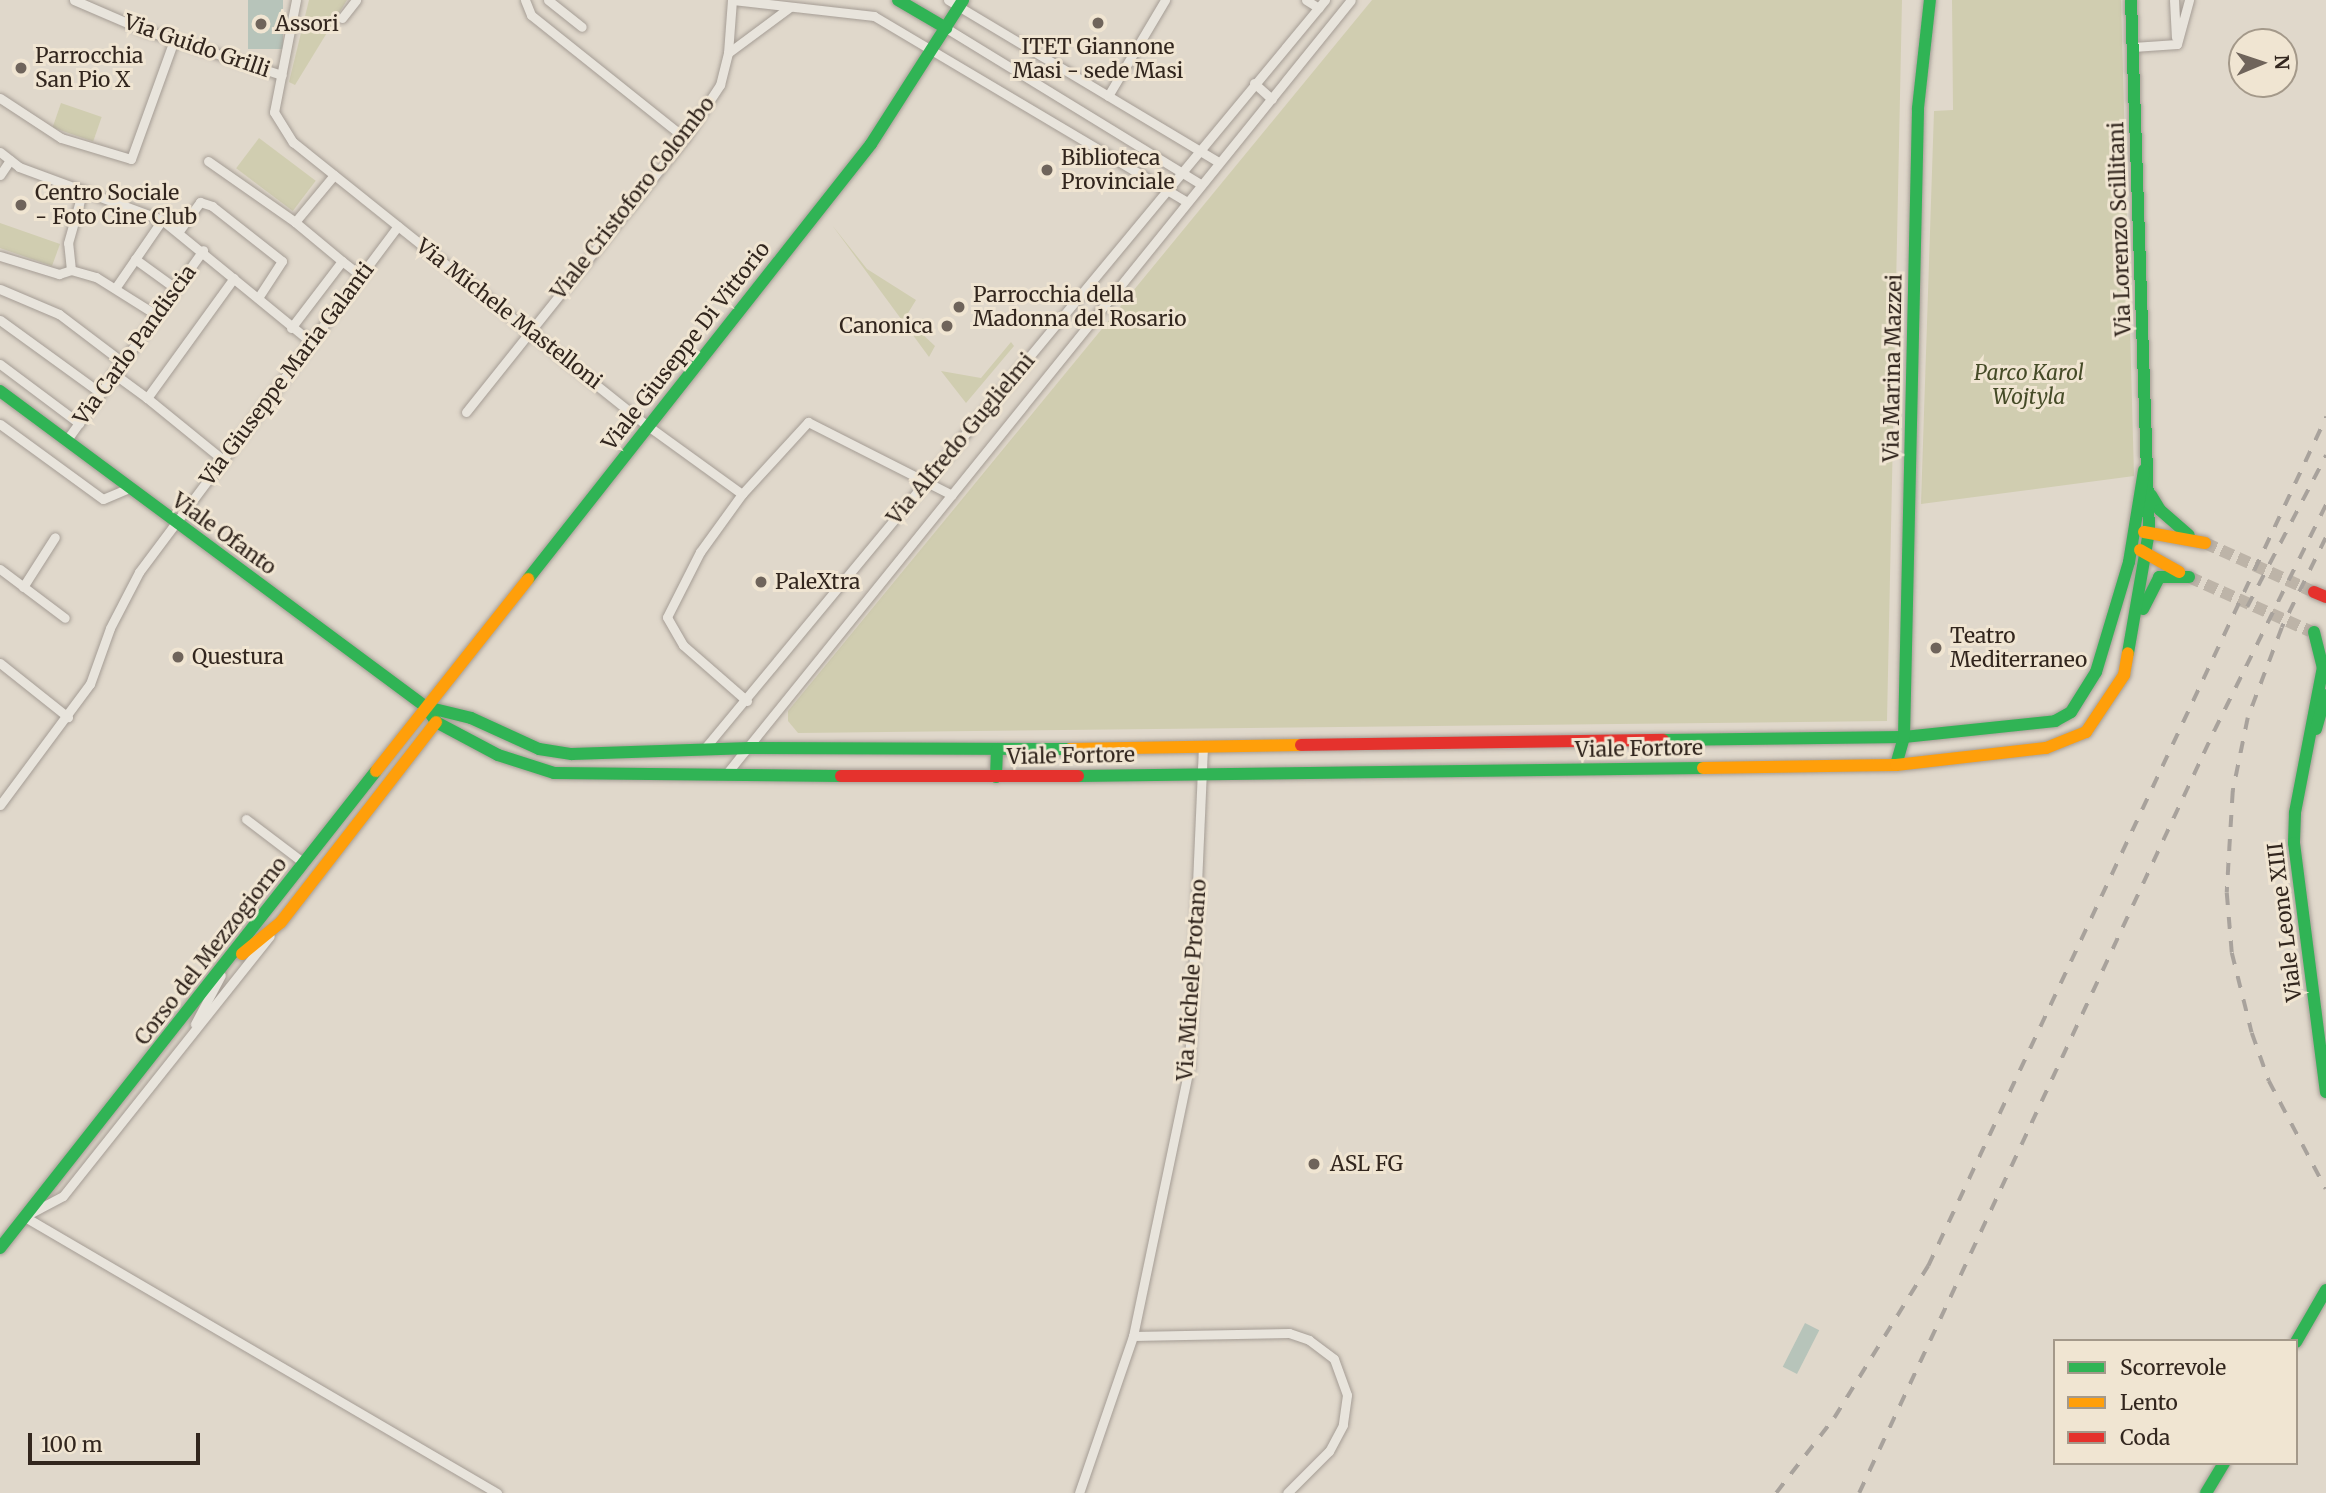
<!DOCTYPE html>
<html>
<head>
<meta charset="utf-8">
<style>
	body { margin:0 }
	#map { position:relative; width:2326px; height:1493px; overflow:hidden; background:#e0d8cb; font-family:Merriweather,serif }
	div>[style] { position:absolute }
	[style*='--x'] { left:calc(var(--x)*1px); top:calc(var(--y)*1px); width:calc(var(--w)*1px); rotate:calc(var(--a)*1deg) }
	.green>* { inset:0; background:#d0cdb0; transform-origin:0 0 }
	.water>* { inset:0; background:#b7c4ba; transform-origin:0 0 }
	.secondary-tunnel>* { height:12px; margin-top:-6px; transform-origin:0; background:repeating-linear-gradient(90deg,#bdb4a8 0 12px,transparent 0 18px) }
	.roads { filter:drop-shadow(0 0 2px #a59d95) drop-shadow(0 0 2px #a59d95) }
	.street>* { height:9px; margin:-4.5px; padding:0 4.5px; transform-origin:4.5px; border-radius:4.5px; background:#e8e4dc }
	.fast>* { height:12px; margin:-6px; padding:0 6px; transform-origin:6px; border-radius:6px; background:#30b455 }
	.slow>* { height:12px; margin:-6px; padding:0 6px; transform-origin:6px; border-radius:6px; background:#ff9f0a }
	.jam>* { height:12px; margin:-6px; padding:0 6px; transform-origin:6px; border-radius:6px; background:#e5322d }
	.rail>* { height:3.5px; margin-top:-1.75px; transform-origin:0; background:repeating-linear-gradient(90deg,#a8a29c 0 12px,transparent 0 24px) }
	.dots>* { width:19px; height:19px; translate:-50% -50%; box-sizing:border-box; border:4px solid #f0e5d2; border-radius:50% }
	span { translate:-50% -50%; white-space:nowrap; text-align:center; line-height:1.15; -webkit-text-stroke:6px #f0e5d2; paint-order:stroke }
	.poi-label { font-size:21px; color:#32261e }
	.left { translate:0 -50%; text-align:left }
	.right { translate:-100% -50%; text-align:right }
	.street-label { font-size:21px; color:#32261e }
	.park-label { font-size:21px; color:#454b27; font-style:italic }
	.legend { position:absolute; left:2053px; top:1339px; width:245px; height:126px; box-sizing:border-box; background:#f0e5d2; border:2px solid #a4998a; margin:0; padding:9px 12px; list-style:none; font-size:21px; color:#32261e }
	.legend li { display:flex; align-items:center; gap:14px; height:35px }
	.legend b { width:35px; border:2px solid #a4998a }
	.north { position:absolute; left:2228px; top:28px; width:70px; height:70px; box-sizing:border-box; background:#f0e5d2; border:2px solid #a4998a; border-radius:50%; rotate:88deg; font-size:19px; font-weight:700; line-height:28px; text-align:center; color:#32261e }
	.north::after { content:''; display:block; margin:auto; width:24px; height:32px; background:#6f645b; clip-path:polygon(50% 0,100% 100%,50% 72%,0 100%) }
	.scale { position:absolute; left:28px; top:1433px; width:172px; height:32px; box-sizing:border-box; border:4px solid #32261e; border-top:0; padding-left:9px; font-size:21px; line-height:24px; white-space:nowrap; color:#32261e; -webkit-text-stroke:5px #f0e5d2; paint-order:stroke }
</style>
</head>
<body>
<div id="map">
	<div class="green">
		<i style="clip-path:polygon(309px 0,347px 0,295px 85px,289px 82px)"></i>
		<i style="clip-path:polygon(1372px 0,1902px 0,1887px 721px,798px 733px,788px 721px,788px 711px)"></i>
		<i style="clip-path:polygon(1952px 0,2121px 0,2134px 476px,1921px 504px,1934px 111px,1953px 110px)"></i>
		<i style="left:61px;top:103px;width:43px;height:26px;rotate:19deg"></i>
		<i style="left:259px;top:138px;width:71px;height:38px;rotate:37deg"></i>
		<i style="clip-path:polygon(0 223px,60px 244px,52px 266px,0 248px)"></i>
		<i style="clip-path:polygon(832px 225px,867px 269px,916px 300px,905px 318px,935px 346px,929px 357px)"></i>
		<i style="clip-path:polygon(1011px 342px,1014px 346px,966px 403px,941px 371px,981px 378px)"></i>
	</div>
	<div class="water">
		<i style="left:248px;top:0;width:35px;height:49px"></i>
		<i style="left:1805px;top:1323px;width:16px;height:49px;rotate:27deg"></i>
	</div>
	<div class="secondary-tunnel">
		<i style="--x:2205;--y:543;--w:120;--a:24.2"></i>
		<i style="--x:2189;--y:577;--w:133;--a:24.1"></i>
	</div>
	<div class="roads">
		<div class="street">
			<i style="--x:74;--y:0;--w:73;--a:23.4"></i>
			<i style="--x:141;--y:29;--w:148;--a:18.1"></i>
			<i style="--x:296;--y:0;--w:114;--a:101.1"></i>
			<i style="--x:274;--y:112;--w:36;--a:58"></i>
			<i style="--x:293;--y:142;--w:455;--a:38.7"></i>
			<i style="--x:648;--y:426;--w:116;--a:35.9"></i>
			<i style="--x:525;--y:0;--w:16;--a:68"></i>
			<i style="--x:531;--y:15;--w:197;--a:38.6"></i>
			<i style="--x:548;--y:0;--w:43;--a:38.5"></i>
			<i style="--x:733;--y:0;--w:142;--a:6.5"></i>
			<i style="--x:874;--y:16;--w:364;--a:30.7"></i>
			<i style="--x:948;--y:0;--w:316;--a:30.9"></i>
			<i style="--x:1306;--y:0;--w:15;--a:32"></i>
			<i style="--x:2174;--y:0;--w:37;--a:87"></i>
			<i style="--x:342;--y:18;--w:23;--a:-52"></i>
			<i style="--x:946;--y:28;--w:299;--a:31.5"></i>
			<i style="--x:2133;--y:47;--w:44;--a:-3.9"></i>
			<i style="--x:2177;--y:44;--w:46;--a:-74.7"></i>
			<i style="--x:728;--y:53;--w:77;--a:-36.6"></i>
			<i style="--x:1254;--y:83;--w:24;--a:42"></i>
			<i style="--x:1108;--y:96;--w:112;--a:-59.3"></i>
			<i style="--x:0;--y:98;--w:73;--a:33.3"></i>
			<i style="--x:61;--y:138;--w:73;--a:16.7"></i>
			<i style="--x:131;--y:159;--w:127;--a:-70.1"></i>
			<i style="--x:0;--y:152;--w:24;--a:38"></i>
			<i style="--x:19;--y:167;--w:153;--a:20.3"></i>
			<i style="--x:162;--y:220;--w:193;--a:39.3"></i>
			<i style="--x:208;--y:161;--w:106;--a:35"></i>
			<i style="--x:295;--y:222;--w:61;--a:-50.3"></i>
			<i style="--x:0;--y:175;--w:18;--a:-56"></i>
			<i style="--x:295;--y:222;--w:61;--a:39.7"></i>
			<i style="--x:179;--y:231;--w:36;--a:-54"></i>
			<i style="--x:200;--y:202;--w:13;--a:18"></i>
			<i style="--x:212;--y:206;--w:89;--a:38.2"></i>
			<i style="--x:282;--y:261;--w:44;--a:123"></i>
			<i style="--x:0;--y:256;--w:62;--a:17"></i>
			<i style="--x:59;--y:274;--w:13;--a:-18"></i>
			<i style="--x:71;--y:270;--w:26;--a:16"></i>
			<i style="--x:96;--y:277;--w:70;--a:32.1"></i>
			<i style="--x:135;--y:259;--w:49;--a:35.9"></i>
			<i style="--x:71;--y:270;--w:27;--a:-96"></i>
			<i style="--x:68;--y:243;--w:55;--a:-74.2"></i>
			<i style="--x:116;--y:287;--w:81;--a:-55.5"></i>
			<i style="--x:0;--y:289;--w:64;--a:23"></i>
			<i style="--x:59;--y:314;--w:78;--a:37.2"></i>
			<i style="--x:0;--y:320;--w:122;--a:36"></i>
			<i style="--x:291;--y:328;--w:84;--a:-52.7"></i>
			<i style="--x:342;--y:261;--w:24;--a:38"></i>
			<i style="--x:0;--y:364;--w:99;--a:36.8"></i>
			<i style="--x:113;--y:373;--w:42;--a:36.3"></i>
			<i style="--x:466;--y:412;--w:351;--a:-51.4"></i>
			<i style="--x:685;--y:138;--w:64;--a:-56.6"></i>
			<i style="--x:720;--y:85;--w:33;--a:-76"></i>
			<i style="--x:728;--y:53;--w:53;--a:-85.7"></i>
			<i style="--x:0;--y:424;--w:127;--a:36.1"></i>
			<i style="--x:103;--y:499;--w:28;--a:-23"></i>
			<i style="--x:66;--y:441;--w:235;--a:-54.3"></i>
			<i style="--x:222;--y:459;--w:97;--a:-140.9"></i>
			<i style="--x:147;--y:398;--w:148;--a:-54.1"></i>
			<i style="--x:0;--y:569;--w:81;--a:37"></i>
			<i style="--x:23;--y:587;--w:59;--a:-57.4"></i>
			<i style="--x:0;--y:663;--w:87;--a:38.5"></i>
			<i style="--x:747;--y:701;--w:85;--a:-138.8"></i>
			<i style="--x:683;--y:645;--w:32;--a:-120"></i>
			<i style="--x:667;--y:617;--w:73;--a:-63.1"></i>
			<i style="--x:700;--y:552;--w:72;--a:-54.1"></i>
			<i style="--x:742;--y:494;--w:98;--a:-47.5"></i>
			<i style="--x:808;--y:422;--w:161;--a:26.9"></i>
			<i style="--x:704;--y:749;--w:973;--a:-50.34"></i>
			<i style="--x:727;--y:773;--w:993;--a:-51.09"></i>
			<i style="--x:0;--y:805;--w:151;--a:-53.4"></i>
			<i style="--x:90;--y:684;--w:59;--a:-70.3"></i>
			<i style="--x:110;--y:628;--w:63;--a:-62.6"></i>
			<i style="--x:139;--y:572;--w:432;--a:-53.2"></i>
			<i style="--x:246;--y:819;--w:73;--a:37.2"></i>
			<i style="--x:195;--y:1024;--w:55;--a:-62"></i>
			<i style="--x:29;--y:1214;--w:38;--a:-28"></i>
			<i style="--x:63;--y:1196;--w:332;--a:-51.5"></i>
			<i style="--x:25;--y:1217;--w:547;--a:30.32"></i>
			<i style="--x:1133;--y:1336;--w:156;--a:-1.1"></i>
			<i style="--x:1289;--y:1333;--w:21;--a:19"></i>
			<i style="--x:1309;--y:1340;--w:31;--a:37"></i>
			<i style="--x:1334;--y:1359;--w:38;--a:70"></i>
			<i style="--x:1347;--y:1395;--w:30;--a:98"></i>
			<i style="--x:1343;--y:1425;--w:30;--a:118"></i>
			<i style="--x:1329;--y:1451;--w:59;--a:135"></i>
			<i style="--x:1079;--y:1493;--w:166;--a:-71"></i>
			<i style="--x:1133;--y:1336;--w:275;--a:-78.2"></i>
			<i style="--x:1189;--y:1067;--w:322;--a:-87.5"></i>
		</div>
		<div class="fast">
			<i style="--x:898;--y:0;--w:56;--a:30.3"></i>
			<i style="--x:0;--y:391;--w:530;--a:36.57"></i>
			<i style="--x:426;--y:707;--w:18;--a:56"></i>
			<i style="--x:436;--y:722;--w:70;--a:28"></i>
			<i style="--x:498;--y:755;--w:59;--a:17.8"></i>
			<i style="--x:554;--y:773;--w:287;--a:0.6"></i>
			<i style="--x:2151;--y:495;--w:17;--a:59"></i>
			<i style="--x:2160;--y:510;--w:38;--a:41"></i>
			<i style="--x:528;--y:579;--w:554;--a:-51.74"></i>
			<i style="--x:871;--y:144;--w:171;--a:-57.4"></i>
			<i style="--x:2143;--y:609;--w:36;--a:-63"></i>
			<i style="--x:2159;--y:577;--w:30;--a:0"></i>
			<i style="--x:2314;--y:632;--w:36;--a:76"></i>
			<i style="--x:2323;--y:667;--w:149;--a:100.9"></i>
			<i style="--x:2295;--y:813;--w:30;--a:92"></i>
			<i style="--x:2294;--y:843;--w:251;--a:82.7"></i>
			<i style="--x:2128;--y:653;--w:124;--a:-80.2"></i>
			<i style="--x:2149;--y:531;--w:531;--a:-91.94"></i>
			<i style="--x:426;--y:707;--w:46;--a:13.7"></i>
			<i style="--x:471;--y:718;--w:75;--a:24.5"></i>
			<i style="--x:539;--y:749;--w:33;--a:9"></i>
			<i style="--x:572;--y:754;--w:178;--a:-1.9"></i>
			<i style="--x:750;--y:748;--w:320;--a:0.2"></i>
			<i style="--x:2316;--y:729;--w:35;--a:-74"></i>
			<i style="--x:1663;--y:740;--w:241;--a:-0.7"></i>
			<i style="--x:1904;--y:737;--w:152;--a:-6"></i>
			<i style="--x:2055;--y:721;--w:18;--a:-29"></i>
			<i style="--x:2071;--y:712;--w:47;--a:-58"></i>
			<i style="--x:2096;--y:672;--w:115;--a:-73.3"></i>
			<i style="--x:2129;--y:562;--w:93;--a:-80.7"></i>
			<i style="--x:1896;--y:765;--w:29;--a:-74"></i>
			<i style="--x:1904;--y:737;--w:629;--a:-88.72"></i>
			<i style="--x:1918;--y:108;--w:109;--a:-83.7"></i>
			<i style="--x:1078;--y:776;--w:625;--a:-0.73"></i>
			<i style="--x:996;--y:777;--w:27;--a:-88"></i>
			<i style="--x:0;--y:1248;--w:607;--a:-51.75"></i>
			<i style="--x:2296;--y:1342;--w:60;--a:-60"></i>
			<i style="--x:2206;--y:1493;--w:35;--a:-59"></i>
		</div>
		<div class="slow">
			<i style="--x:2144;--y:532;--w:62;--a:10.2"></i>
			<i style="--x:2140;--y:550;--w:45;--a:29.4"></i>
			<i style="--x:1070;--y:749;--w:231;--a:-1"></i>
			<i style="--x:1703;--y:768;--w:193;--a:-0.9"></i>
			<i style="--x:1896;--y:765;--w:151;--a:-6.5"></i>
			<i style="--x:2046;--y:748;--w:43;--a:-21.8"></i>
			<i style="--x:2086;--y:732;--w:69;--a:-56.3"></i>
			<i style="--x:2124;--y:675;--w:22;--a:-80"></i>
			<i style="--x:376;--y:771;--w:245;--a:-51.6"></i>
			<i style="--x:242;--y:954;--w:50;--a:-39.4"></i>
			<i style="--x:281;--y:922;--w:253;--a:-52.2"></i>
		</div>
		<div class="jam">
			<i style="--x:2314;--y:592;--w:13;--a:23"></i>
			<i style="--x:1301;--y:745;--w:362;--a:-0.8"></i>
			<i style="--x:841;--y:776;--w:237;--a:0"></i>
		</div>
	</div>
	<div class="rail">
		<i style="--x:2326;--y:538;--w:100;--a:116.1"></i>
		<i style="--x:2282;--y:628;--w:96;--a:110.7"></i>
		<i style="--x:2248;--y:718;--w:75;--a:101.6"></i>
		<i style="--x:2233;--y:791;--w:102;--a:93.4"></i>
		<i style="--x:2227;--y:893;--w:60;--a:85.2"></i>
		<i style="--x:2232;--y:953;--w:82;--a:76"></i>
		<i style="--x:2252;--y:1033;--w:51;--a:70.5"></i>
		<i style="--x:2269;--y:1081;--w:122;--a:62.2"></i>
		<i style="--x:2247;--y:607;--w:171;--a:-62.5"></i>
		<i style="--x:1776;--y:1493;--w:95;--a:-52.3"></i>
		<i style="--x:1834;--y:1418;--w:179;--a:-58.3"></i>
		<i style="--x:1928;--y:1266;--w:938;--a:-64.88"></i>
		<i style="--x:1859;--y:1493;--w:841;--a:-65.02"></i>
		<i style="--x:2214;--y:731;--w:253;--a:-63.7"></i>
	</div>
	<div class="dots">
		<i style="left:1098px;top:23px;background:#6f645b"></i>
		<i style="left:261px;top:24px;background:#6f645b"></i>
		<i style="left:21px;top:68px;background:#6f645b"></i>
		<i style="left:1047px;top:170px;background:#6f645b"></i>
		<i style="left:21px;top:205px;background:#6f645b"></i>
		<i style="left:959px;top:307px;background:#6f645b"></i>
		<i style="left:947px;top:326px;background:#6f645b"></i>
		<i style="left:761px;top:582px;background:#6f645b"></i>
		<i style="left:1936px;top:648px;background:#6f645b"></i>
		<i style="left:178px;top:657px;background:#6f645b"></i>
		<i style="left:1314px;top:1164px;background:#6f645b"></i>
	</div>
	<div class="poi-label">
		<span class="left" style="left:275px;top:24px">Assori</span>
		<span style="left:1098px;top:59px">ITET Giannone<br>Masi - sede Masi</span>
		<span class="left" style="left:35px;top:68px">Parrocchia<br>San Pio X</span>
		<span class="left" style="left:1061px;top:170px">Biblioteca<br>Provinciale</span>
		<span class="left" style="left:35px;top:205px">Centro Sociale<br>- Foto Cine Club</span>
		<span class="left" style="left:973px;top:307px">Parrocchia della<br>Madonna del Rosario</span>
		<span class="right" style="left:933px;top:326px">Canonica</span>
		<span class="left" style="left:775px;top:582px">PaleXtra</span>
		<span class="left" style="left:1950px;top:648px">Teatro<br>Mediterraneo</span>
		<span class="left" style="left:192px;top:657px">Questura</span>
		<span class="left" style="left:1330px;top:1164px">ASL FG</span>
	</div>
	<div class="street-label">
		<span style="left:197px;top:46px;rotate:19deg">Via Guido Grilli</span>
		<span style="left:633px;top:198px;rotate:-52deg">Viale Cristoforo Colombo</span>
		<span style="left:2120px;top:229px;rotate:-92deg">Via Lorenzo Scillitani</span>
		<span style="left:509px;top:314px;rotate:38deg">Via Michele Mastelloni</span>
		<span style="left:135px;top:345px;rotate:-54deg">Via Carlo Pandiscia</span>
		<span style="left:686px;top:346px;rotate:-52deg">Viale Giuseppe Di Vittorio</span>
		<span style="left:1893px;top:368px;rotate:-89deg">Via Marina Mazzei</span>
		<span style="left:287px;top:374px;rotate:-53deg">Via Giuseppe Maria Galanti</span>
		<span style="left:961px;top:439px;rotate:-50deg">Via Alfredo Guglielmi</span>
		<span style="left:224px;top:534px;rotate:36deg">Viale Ofanto</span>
		<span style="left:1639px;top:749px;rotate:-1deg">Viale Fortore</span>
		<span style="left:1071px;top:756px;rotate:-1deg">Viale Fortore</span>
		<span style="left:2285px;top:922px;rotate:-97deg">Viale Leone XIII</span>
		<span style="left:211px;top:951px;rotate:-52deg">Corso del Mezzogiorno</span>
		<span style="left:1192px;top:980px;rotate:-86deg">Via Michele Protano</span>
	</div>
	<div class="park-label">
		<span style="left:2029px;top:385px">Parco Karol<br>Wojtyla</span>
	</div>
	<ul class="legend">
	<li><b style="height:9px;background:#30b455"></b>Scorrevole</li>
	<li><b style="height:9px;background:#ff9f0a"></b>Lento</li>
	<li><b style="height:9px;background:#e5322d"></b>Coda</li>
	</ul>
	<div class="north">N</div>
	<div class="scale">100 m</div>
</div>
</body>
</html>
